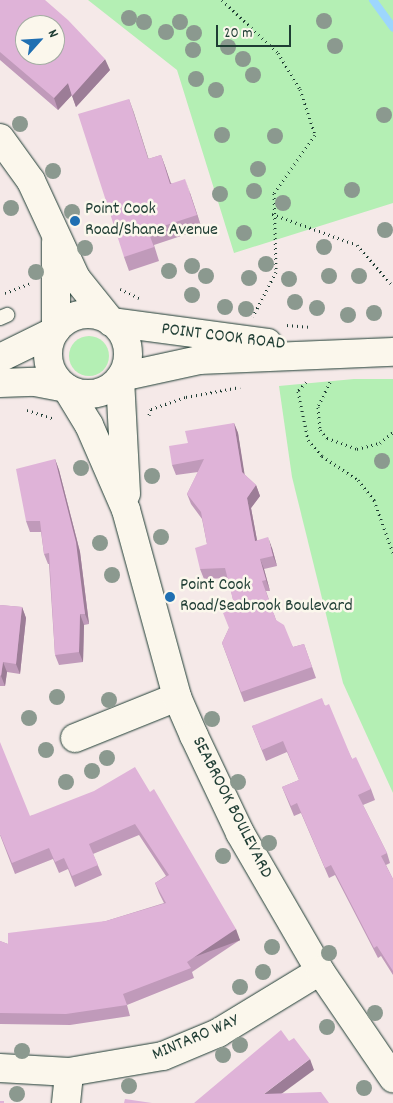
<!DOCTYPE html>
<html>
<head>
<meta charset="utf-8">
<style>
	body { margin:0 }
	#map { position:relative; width:393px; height:1103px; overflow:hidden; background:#f5e9e8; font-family:Dekko,sans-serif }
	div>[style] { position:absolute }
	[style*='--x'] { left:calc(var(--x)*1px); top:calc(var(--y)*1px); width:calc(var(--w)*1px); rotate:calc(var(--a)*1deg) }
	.green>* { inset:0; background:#b4efb4 }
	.round { border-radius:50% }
	.stream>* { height:8px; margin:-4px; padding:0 4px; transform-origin:4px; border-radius:4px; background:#9dd6fd }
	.path>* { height:3px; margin-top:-1.5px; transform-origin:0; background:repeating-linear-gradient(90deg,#1f3d34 0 1px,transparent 0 5px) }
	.roads { filter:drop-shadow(0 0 1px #1f3d34) drop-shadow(0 0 1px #1f3d34) }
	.lane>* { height:14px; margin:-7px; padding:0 7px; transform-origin:7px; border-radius:7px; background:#fbf7ec }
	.street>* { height:28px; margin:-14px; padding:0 14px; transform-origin:14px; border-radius:14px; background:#fbf7ec }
	.secondary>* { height:28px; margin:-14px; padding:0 14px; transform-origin:14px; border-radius:14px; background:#fbf7ec }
	.secondary>.ring { margin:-14px; padding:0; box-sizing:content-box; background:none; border:28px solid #fbf7ec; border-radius:50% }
	.trees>* { width:16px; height:16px; margin:-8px; border-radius:50%; background:#8b998f }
	.wall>* { inset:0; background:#c09aba }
	.shaded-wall>* { inset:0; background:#9c7d97; transform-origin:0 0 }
	.building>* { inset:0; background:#dfb3d8; transform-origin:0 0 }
	.dots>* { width:14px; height:14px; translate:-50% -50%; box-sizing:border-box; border:2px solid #fbf7ec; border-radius:50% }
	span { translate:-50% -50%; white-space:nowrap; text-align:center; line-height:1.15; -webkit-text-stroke:5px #fbf7ec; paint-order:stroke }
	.poi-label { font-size:18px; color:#1f3d34 }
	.left { translate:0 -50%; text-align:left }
	.street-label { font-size:18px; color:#1f3d34 }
	.north { position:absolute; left:15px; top:15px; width:50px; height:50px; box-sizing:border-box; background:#fbf7ec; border:1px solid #a3ada2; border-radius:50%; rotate:64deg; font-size:14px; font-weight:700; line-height:20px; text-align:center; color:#1f3d34 }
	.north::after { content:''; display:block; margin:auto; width:18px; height:22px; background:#1f6fb2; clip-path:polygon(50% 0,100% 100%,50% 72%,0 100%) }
	.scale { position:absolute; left:216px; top:25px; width:75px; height:22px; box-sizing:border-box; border:2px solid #1f3d34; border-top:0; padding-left:6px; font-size:15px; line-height:18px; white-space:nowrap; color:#1f3d34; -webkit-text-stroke:4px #fbf7ec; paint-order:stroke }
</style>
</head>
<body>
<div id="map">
	<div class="green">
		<i style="clip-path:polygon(88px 0,393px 0,393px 203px,234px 253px,177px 70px)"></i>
		<i class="round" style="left:69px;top:336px;width:40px;height:40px"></i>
		<i style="clip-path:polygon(354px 379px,393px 379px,393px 793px,343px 683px,292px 477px,279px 386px)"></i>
	</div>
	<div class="stream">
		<i style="--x:373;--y:0;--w:34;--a:54"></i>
	</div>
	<div class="path">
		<i style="--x:222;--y:0;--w:77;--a:43.4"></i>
		<i style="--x:278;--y:53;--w:42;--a:58.6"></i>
		<i style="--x:300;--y:89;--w:48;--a:71.9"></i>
		<i style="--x:315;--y:135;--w:71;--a:125.3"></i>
		<i style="--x:274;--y:193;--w:79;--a:88.5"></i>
		<i style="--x:276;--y:272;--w:50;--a:117.6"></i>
		<i style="--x:272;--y:214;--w:90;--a:20"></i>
		<i style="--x:357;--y:245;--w:55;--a:48.7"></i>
		<i style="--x:120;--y:289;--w:21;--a:25"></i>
		<i style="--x:5;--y:293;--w:26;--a:-21"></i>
		<i style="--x:287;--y:325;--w:21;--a:5"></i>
		<i style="--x:306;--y:382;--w:12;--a:132"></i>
		<i style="--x:298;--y:391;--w:50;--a:78.5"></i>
		<i style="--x:308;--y:440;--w:21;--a:49"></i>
		<i style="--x:322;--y:456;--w:43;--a:33.7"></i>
		<i style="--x:358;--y:480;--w:26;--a:51"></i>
		<i style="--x:374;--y:500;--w:56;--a:70.3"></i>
		<i style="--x:330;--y:382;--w:28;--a:116"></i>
		<i style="--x:318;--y:407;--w:23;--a:85"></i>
		<i style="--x:320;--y:430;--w:11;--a:49"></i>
		<i style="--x:327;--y:438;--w:32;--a:20"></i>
		<i style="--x:357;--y:449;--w:24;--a:-15"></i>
		<i style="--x:380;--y:443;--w:17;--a:-40"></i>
		<i style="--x:27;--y:410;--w:28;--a:18"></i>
		<i style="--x:149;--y:415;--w:6;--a:-72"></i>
		<i style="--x:151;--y:409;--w:37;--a:-19"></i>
		<i style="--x:186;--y:397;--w:55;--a:-10.5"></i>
	</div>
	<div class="roads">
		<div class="lane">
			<i style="--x:0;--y:318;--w:8;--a:-23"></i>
		</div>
		<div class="street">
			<i style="--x:75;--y:738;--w:110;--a:-21.9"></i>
			<i style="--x:0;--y:1068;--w:69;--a:3.3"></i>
			<i style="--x:69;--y:1072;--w:95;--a:-9.7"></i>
			<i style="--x:163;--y:1056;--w:60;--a:-22.7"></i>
			<i style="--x:218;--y:1033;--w:119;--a:-31.3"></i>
			<i style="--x:66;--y:1103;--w:31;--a:-84"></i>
		</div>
		<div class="secondary">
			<i style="--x:0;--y:138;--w:53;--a:54.2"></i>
			<i style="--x:31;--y:181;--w:107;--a:65.1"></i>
			<i style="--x:76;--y:278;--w:53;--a:51.2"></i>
			<i class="ring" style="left:48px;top:314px;width:52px;height:52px"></i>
			<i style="--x:111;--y:322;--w:158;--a:7.6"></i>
			<i style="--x:56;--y:330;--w:88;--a:-90"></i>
			<i style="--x:0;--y:358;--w:61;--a:-26.1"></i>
			<i style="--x:121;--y:377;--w:80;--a:-12.3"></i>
			<i style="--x:199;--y:360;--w:194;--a:-2.4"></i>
			<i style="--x:120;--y:379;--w:115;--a:87"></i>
			<i style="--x:0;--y:383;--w:35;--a:-2"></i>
			<i style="--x:35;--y:382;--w:32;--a:11"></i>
			<i style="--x:67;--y:389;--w:42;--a:58.6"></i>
			<i style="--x:89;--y:425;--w:93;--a:66.5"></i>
			<i style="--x:126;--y:510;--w:194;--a:74.7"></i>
			<i style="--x:177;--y:697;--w:43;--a:66.4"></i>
			<i style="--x:194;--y:736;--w:107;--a:64.6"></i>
			<i style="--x:240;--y:833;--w:160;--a:59.9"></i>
			<i style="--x:320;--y:971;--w:130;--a:55.7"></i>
		</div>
	</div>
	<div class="trees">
		<i style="left:129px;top:18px"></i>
		<i style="left:324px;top:21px"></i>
		<i style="left:144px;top:22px"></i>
		<i style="left:180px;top:22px"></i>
		<i style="left:166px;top:32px"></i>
		<i style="left:194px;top:33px"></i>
		<i style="left:335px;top:46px"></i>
		<i style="left:228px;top:47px"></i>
		<i style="left:193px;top:50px"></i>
		<i style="left:243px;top:59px"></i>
		<i style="left:253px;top:75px"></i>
		<i style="left:196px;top:79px"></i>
		<i style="left:216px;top:90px"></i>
		<i style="left:384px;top:115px"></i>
		<i style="left:20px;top:124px"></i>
		<i style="left:222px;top:135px"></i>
		<i style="left:275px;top:136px"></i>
		<i style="left:258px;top:169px"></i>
		<i style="left:53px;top:171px"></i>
		<i style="left:352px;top:190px"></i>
		<i style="left:254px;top:191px"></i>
		<i style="left:220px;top:194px"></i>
		<i style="left:283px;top:203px"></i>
		<i style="left:11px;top:208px"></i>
		<i style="left:72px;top:212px"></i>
		<i style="left:385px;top:230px"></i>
		<i style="left:244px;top:233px"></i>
		<i style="left:324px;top:247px"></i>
		<i style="left:85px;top:248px"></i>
		<i style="left:266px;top:264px"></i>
		<i style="left:192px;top:266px"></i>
		<i style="left:169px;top:271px"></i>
		<i style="left:36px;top:272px"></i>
		<i style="left:206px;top:276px"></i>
		<i style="left:329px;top:276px"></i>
		<i style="left:359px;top:276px"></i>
		<i style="left:249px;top:278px"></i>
		<i style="left:289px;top:279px"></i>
		<i style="left:192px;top:295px"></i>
		<i style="left:295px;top:302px"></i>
		<i style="left:225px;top:307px"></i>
		<i style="left:317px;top:308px"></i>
		<i style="left:246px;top:309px"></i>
		<i style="left:374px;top:313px"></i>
		<i style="left:348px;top:315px"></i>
		<i style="left:382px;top:461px"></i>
		<i style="left:81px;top:468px"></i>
		<i style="left:152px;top:476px"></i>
		<i style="left:161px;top:537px"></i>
		<i style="left:100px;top:543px"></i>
		<i style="left:112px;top:575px"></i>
		<i style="left:57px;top:697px"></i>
		<i style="left:109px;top:700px"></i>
		<i style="left:29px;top:718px"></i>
		<i style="left:212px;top:719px"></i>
		<i style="left:46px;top:750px"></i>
		<i style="left:107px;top:758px"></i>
		<i style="left:92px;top:771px"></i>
		<i style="left:66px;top:782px"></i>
		<i style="left:238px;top:782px"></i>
		<i style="left:269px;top:843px"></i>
		<i style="left:223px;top:856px"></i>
		<i style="left:272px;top:947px"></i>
		<i style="left:329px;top:953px"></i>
		<i style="left:263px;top:972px"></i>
		<i style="left:240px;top:987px"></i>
		<i style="left:375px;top:1013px"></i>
		<i style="left:327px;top:1027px"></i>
		<i style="left:240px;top:1045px"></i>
		<i style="left:22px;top:1051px"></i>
		<i style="left:223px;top:1055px"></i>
		<i style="left:129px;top:1086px"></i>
		<i style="left:364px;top:1088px"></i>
		<i style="left:17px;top:1094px"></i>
	</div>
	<div class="wall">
		<i style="clip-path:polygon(0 0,110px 70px,76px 107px,72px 95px,58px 110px,0 60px)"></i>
		<i style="clip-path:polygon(129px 99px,148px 159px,161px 155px,171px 183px,190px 193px,202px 229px,154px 245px,159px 261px,129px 271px,124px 257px)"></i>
		<i style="clip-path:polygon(234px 423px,238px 433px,244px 474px,256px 485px,260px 496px,251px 508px,257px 540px,272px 548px,277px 566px,264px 569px,270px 591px,266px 591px,276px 620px,293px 647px,304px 644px,316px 678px,244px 702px,222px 643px,229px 628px,235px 608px,228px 578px,204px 579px,200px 569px,207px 544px,202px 519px,191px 504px,187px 494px,198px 472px,176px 475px,172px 465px,188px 443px)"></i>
		<i style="clip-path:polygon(55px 459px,59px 470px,80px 552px,89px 624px,84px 625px,83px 662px,59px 665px,55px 655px,49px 564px,48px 564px,44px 554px,41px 532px,30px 532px,26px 521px)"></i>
		<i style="clip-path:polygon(0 605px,22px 607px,26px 618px,20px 674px,7px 672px,5px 686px,0 686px)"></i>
		<i style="clip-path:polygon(325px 705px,352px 759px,371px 789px,375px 800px,363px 805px,387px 853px,390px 863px,386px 865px,393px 879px,393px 975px,381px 956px,378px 958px,335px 875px,329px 878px,301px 813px,294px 816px,282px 787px,299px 780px,287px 752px,266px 761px,252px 726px)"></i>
		<i style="clip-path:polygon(150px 792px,240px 940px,192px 972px,194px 978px,127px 1005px,130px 1016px,70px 1025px,0 1024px,0 941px,8px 944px,106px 921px,164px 903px,159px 893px,155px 883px,166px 876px,139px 835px,93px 854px,102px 875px,75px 887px,68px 869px,59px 873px,53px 859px,15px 874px,0 835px,30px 816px)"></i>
	</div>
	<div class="shaded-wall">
		<i style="clip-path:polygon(105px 59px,110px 70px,76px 107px,72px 96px)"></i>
		<i style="clip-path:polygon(68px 83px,72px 95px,58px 110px,54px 98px)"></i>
		<i style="clip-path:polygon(129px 99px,134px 113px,153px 173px,148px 159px)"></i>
		<i style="clip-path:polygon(161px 155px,166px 169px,175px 198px,170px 184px)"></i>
		<i style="clip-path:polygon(185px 179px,190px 193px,202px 229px,197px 215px)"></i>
		<i style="clip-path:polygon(234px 423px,238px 433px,246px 483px,242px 472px)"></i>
		<i style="clip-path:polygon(55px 459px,59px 470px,80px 552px,89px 624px,85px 614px)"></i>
		<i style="clip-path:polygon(256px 485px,260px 496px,251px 508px,259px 551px,255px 541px,247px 498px)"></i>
		<i style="clip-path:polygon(268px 537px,272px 548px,277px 566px,273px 556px)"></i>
		<i style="clip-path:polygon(260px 559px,264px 569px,270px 591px,266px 580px)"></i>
		<i style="clip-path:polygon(22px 607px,26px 618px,20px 674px,16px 664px)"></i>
		<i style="clip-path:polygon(80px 614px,84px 625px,83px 662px,79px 652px)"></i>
		<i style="clip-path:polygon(3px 662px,7px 672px,5px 686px,1px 676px)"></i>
		<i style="left:236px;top:929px;width:12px;height:59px;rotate:70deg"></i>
		<i style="clip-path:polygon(310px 1059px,314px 1070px,269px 1103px,264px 1094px)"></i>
	</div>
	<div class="building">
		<i style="clip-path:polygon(evenodd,0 0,45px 0,68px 20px,105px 59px,72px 96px,68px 83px,54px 98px,0 52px,0 0,25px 25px,55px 25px,55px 55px,25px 55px,25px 25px)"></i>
		<i style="clip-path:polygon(129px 99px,148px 159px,161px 155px,170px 184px,185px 179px,197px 215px,148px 231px,154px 247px,124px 257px,78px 114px)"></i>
		<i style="clip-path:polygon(234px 423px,242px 472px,256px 485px,247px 498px,255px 541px,268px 537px,273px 556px,260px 559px,266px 580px,262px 581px,276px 620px,284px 625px,293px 647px,304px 644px,312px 667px,241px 692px,222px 643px,229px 628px,223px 613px,235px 608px,225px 568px,200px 569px,195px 548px,207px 544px,201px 512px,187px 494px,204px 459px,172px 465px,169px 446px,188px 443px,185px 431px)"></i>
		<i style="clip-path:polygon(55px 459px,76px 542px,85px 614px,80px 614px,79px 652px,55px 655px,49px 553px,44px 554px,40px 521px,26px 521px,16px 469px)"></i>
		<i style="clip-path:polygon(0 605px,22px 607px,16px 664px,3px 662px,1px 676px,0 675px)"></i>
		<i style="clip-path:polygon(322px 698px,325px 706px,329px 704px,352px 759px,356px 757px,371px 789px,358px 795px,387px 853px,381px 856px,393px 879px,393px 971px,377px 946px,374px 948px,331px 865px,325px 868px,297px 803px,291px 806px,282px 787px,299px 780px,283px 741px,262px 750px,252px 726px)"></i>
		<i style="clip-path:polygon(0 742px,30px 816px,94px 791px,135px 767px,150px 792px,154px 789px,236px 929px,187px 962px,191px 968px,123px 994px,127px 1005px,66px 1014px,0 1013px,0 941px,8px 944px,8px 933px,106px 921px,166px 903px,155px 883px,169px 875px,135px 824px,89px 844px,98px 865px,72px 876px,64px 858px,55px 862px,49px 848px,12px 863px,0 834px)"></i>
		<i style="clip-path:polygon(281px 1030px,289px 1041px,294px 1038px,310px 1059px,264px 1094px,321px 1092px,329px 1103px,194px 1103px)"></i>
		<i style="clip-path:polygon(125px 1099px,152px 1103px,124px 1103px)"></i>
		<i style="left:0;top:1101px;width:4px;height:2px"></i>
	</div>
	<div class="dots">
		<i style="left:75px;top:221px;background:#1f6fb2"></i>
		<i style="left:170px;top:597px;background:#1f6fb2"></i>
	</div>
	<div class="poi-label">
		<span class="left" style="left:85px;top:221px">Point Cook<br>Road/Shane Avenue</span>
		<span class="left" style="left:180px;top:597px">Point Cook<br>Road/Seabrook Boulevard</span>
	</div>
	<div class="street-label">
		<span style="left:223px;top:338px;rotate:7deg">POINT COOK ROAD</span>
		<span style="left:231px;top:808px;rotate:63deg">SEABROOK BOULEVARD</span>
		<span style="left:196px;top:1039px;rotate:-23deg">MINTARO WAY</span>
	</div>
	<div class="north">N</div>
	<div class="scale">20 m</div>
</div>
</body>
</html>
